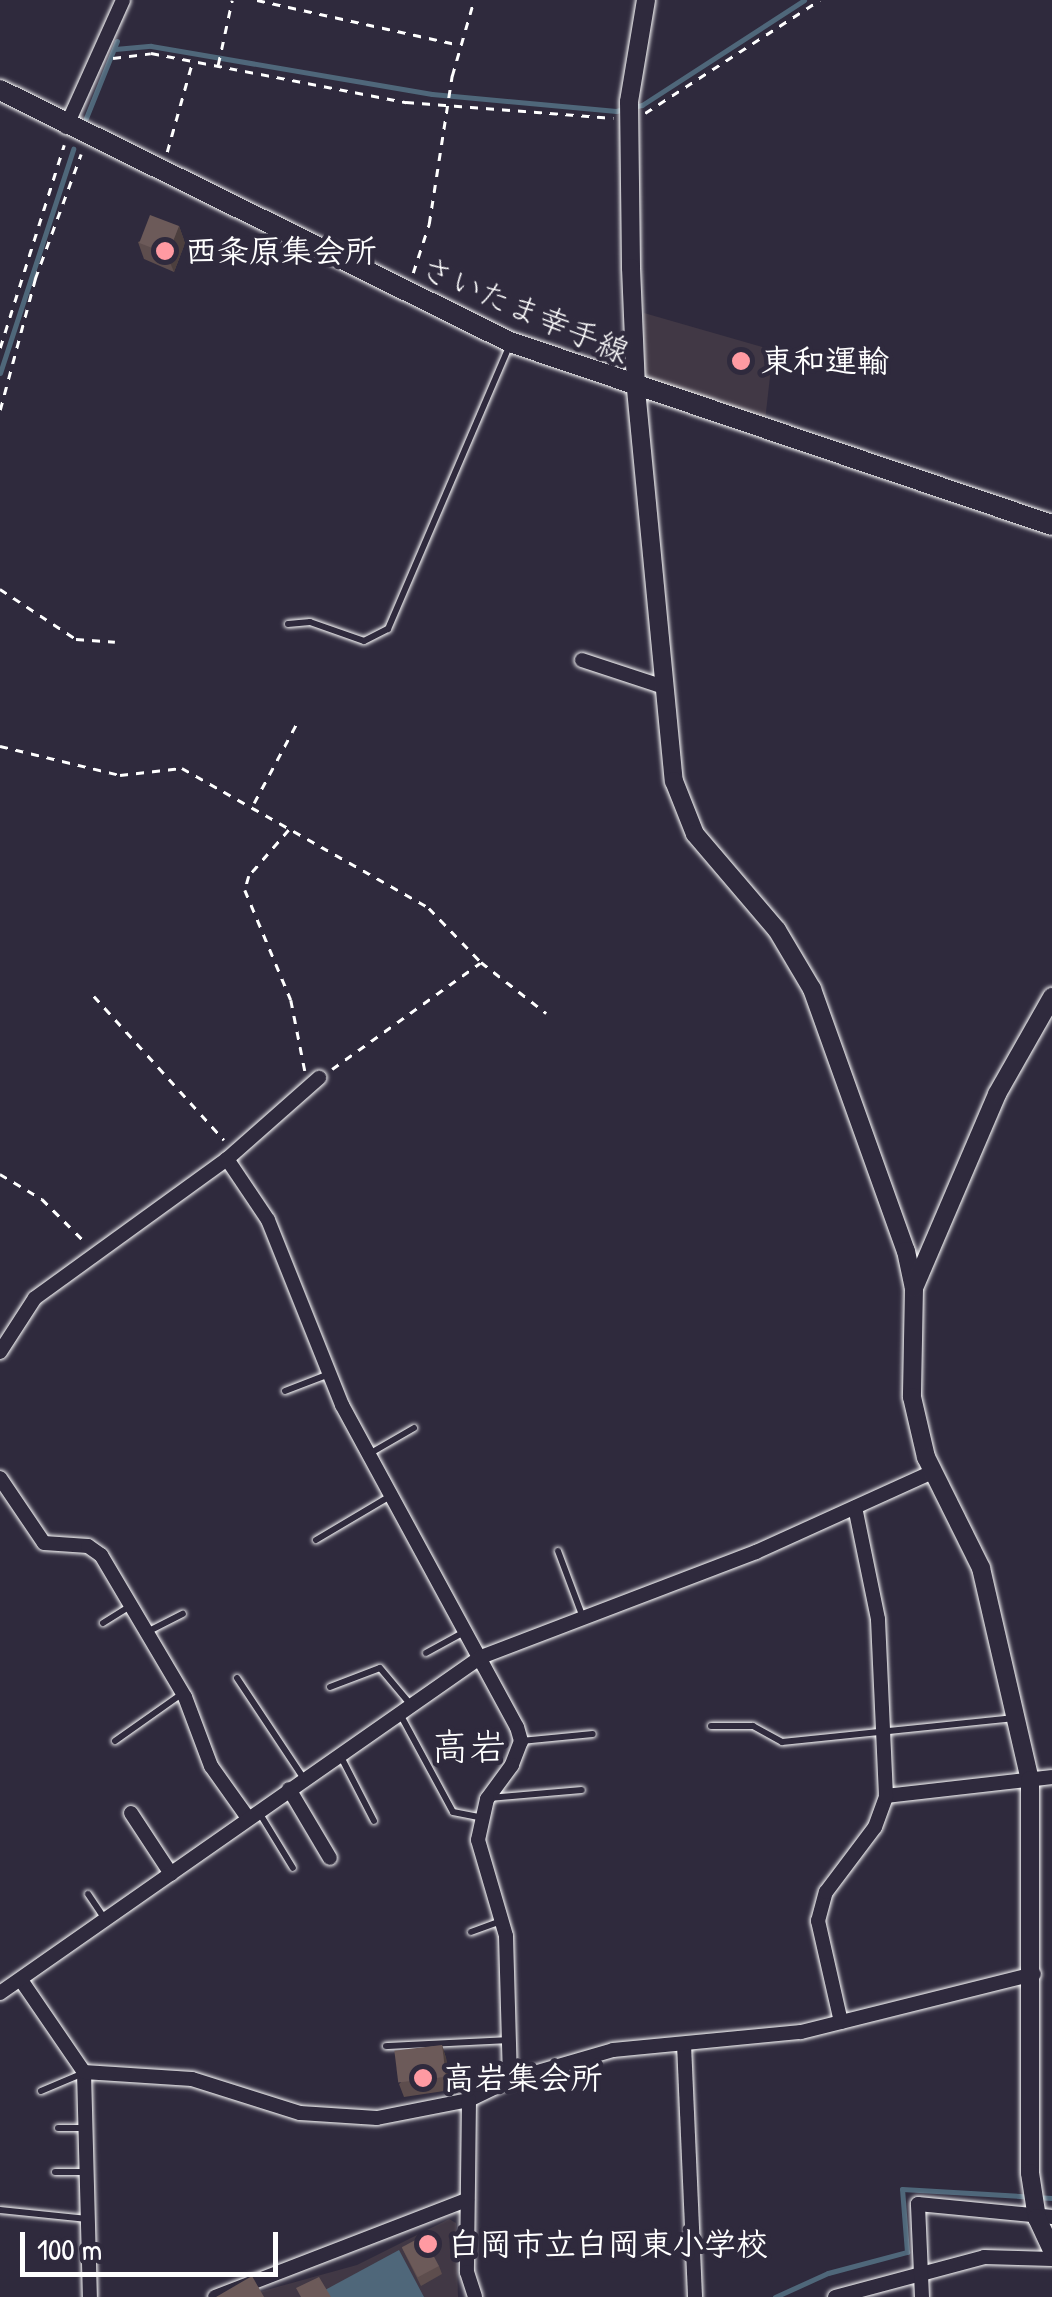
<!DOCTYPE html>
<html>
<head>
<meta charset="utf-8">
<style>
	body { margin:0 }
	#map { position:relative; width:1052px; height:2297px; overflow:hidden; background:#2f2a3d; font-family:"Patrick Hand","Klee One",sans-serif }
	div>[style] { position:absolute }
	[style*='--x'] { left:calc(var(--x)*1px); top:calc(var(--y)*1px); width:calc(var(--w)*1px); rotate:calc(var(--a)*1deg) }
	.built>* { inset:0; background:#413845 }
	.water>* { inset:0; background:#4f677a }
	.stream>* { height:5px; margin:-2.5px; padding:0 2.5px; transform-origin:2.5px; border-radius:2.5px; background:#4f677a }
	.path>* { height:2.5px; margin-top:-1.25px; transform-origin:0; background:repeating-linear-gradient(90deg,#fff 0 8px,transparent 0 16px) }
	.roads { filter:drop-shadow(0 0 2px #fff) drop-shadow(0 0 2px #fff) }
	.lane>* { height:6px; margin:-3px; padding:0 3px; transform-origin:3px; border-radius:3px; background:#2f2a3d }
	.street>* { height:14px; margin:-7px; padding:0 7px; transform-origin:7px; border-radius:7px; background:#2f2a3d }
	.secondary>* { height:18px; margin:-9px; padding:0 9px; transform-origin:9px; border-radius:9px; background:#2f2a3d }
	.primary>* { height:20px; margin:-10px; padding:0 10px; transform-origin:10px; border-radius:10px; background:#2f2a3d }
	.wall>* { inset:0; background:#5d4d4d }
	.shaded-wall>* { inset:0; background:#4c3f3e }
	.building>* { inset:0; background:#6c5a59; transform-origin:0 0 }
	.dots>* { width:28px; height:28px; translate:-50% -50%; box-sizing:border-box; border:5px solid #2f2a3d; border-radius:50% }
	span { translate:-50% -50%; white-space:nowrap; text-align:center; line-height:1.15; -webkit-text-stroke:9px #2f2a3d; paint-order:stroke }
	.poi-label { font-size:32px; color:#fff; font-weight:700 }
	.left { translate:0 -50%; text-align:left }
	.street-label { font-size:32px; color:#fff }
	.quarter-label { font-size:38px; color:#fff }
	.scale { position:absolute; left:20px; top:2232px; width:258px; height:45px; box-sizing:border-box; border:5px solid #fff; border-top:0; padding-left:12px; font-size:30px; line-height:35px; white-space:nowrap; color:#fff; -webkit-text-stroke:8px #2f2a3d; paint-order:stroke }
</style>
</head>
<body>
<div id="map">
	<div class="built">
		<i style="clip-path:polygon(644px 313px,773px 350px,765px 421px,659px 387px,645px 373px)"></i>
		<i style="clip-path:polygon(449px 2219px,456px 2223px,458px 2297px,241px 2297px,357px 2265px)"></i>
	</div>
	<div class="water">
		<i style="clip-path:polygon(399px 2250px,424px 2297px,329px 2297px,325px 2290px)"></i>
	</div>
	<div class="stream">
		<i style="--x:115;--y:49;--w:36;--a:-5"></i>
		<i style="--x:151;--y:46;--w:285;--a:9.7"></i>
		<i style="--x:432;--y:94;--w:185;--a:5.3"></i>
		<i style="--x:616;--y:111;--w:27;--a:-13"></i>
		<i style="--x:642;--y:105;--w:193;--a:-32.9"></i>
		<i style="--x:86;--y:118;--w:83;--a:-68.1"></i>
		<i style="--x:0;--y:373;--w:236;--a:-71.9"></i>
		<i style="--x:775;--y:2297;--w:58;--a:-24.4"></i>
		<i style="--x:828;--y:2273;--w:82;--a:-14.9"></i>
		<i style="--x:907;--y:2252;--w:63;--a:-94.5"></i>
		<i style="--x:902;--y:2189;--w:150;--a:3.4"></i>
	</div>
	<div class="path">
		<i style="--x:257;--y:0;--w:208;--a:12.5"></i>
		<i style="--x:113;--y:58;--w:38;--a:-7"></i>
		<i style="--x:151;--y:53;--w:260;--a:10.9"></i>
		<i style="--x:406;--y:102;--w:208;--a:4.4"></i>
		<i style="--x:218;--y:65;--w:66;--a:-77.8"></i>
		<i style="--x:645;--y:113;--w:208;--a:-32.9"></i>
		<i style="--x:167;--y:152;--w:92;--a:-74.3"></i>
		<i style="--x:413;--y:273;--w:52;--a:-71.9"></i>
		<i style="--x:429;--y:224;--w:150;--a:-81.2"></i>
		<i style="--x:452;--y:76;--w:79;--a:-73.9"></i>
		<i style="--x:0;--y:348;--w:213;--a:-72.5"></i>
		<i style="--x:0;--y:410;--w:136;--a:-75"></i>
		<i style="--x:35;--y:279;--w:133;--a:-69.8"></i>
		<i style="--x:0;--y:589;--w:91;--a:33.3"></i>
		<i style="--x:76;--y:639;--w:39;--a:4"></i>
		<i style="--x:0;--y:746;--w:123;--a:13.6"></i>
		<i style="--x:120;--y:775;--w:62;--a:-6.4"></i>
		<i style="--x:182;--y:768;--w:284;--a:29.5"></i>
		<i style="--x:429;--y:908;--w:75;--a:46.1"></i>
		<i style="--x:481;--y:962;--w:83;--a:38.1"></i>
		<i style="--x:254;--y:803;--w:93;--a:-61.8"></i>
		<i style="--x:289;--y:830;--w:61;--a:131"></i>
		<i style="--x:249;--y:876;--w:15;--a:106"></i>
		<i style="--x:245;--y:890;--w:119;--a:67.3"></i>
		<i style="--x:291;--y:1000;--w:72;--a:78.8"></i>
		<i style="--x:94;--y:996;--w:194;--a:47.9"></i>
		<i style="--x:332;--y:1069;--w:182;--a:-35.6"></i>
		<i style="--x:0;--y:1174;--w:49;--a:30.8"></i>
		<i style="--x:42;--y:1199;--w:59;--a:45"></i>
	</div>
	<div class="roads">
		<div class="lane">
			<i style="--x:288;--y:624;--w:22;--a:-5"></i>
			<i style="--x:310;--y:622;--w:57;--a:19.4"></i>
			<i style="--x:364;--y:641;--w:27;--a:-27"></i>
			<i style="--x:388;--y:629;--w:310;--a:-66.8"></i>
			<i style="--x:285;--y:1391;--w:47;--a:-21.1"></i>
			<i style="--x:369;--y:1454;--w:52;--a:-30"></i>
			<i style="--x:316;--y:1540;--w:88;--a:-30.6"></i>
			<i style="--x:558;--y:1551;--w:68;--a:69.4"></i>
			<i style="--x:103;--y:1623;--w:34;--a:-32"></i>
			<i style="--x:149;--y:1631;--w:38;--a:-27"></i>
			<i style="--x:426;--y:1653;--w:43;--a:-28.9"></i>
			<i style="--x:237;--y:1678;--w:121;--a:56.4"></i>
			<i style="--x:330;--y:1687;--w:53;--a:-20.8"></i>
			<i style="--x:380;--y:1668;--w:48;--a:50"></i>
			<i style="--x:400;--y:1714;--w:111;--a:61.6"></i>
			<i style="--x:453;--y:1812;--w:26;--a:11"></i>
			<i style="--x:711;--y:1726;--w:42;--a:0"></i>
			<i style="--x:753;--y:1726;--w:33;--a:29"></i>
			<i style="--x:782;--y:1742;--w:234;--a:-5.9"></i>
			<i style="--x:115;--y:1741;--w:83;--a:-35.2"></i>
			<i style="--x:521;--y:1741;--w:72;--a:-5.6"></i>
			<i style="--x:340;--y:1755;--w:74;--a:62.7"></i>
			<i style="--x:489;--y:1798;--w:93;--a:-4.9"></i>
			<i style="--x:260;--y:1814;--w:63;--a:58.6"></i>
			<i style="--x:88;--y:1894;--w:29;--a:56"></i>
			<i style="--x:471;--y:1932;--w:33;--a:-20"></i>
			<i style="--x:386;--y:2046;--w:121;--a:-2.8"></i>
			<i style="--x:41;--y:2091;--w:43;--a:-23"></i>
			<i style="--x:58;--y:2128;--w:29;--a:0"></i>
			<i style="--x:55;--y:2172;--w:29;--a:0"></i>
			<i style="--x:0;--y:2210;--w:88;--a:5.8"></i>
		</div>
		<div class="street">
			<i style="--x:66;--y:127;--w:139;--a:-65.8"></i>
			<i style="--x:582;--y:660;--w:86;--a:18.2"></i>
			<i style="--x:227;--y:1159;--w:73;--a:56.1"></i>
			<i style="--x:268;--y:1220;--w:199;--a:68.2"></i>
			<i style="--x:342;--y:1405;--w:366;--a:61.5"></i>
			<i style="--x:517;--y:1727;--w:15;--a:74"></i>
			<i style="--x:521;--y:1741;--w:26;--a:111"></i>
			<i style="--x:512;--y:1765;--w:42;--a:126.3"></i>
			<i style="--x:487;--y:1799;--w:42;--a:102.4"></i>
			<i style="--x:478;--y:1840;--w:100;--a:73.7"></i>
			<i style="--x:506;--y:1936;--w:144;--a:88.4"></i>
			<i style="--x:0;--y:1352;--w:64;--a:-57.1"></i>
			<i style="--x:35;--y:1298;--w:237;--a:-35.9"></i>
			<i style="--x:227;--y:1159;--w:123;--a:-41.4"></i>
			<i style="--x:0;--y:1478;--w:78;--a:55.9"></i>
			<i style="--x:44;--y:1543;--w:44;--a:3.9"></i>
			<i style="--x:88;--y:1546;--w:16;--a:35"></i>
			<i style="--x:101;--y:1555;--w:165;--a:59.4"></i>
			<i style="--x:185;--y:1697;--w:74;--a:69.4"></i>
			<i style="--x:211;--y:1766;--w:64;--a:54.6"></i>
			<i style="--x:289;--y:1789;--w:80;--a:59.3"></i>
			<i style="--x:886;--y:1796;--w:167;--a:-6.5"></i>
			<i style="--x:131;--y:1813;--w:73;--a:56.7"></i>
			<i style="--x:23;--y:1983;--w:108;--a:55.6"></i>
			<i style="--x:84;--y:2072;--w:225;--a:88.5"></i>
			<i style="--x:0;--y:1993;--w:587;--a:-34.94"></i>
			<i style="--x:481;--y:1657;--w:294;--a:-20.9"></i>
			<i style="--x:756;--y:1552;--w:193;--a:-24.4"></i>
			<i style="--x:841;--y:2022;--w:104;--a:-102.8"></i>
			<i style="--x:818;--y:1921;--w:30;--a:-75"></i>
			<i style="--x:826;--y:1892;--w:81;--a:-53"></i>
			<i style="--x:875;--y:1827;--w:33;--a:-70"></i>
			<i style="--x:886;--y:1796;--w:177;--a:-92.6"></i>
			<i style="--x:878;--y:1619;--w:114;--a:-101.6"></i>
			<i style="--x:684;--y:2044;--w:253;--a:87.5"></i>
			<i style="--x:84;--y:2072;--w:108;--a:3.7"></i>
			<i style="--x:192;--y:2079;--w:113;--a:17.5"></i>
			<i style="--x:300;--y:2113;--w:77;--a:3.7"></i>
			<i style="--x:377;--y:2118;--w:94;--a:-11.1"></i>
			<i style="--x:469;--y:2100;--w:46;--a:-26"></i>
			<i style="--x:510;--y:2080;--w:107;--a:-16.2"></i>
			<i style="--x:613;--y:2050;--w:189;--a:-5.5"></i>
			<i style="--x:801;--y:2032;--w:240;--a:-14"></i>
			<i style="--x:469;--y:2100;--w:172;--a:90.7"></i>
			<i style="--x:467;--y:2272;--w:26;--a:72"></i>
			<i style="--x:215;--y:2297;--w:270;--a:-21.1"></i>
			<i style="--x:835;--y:2297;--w:154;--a:-15"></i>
			<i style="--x:984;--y:2257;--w:68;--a:1.7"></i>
			<i style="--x:922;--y:2297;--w:93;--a:-92.5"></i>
			<i style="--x:918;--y:2204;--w:135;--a:5.5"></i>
		</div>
		<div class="secondary">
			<i style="--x:646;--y:0;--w:103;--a:99.5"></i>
			<i style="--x:629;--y:102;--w:166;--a:89.3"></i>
			<i style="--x:631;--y:268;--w:121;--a:87.6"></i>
			<i style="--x:636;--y:389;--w:394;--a:84.5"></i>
			<i style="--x:674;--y:781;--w:57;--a:68.4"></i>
			<i style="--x:695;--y:834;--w:126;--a:49.5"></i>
			<i style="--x:777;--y:930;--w:69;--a:59.3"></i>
			<i style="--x:812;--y:989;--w:278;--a:70.3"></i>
			<i style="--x:906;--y:1251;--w:38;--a:78"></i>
			<i style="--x:914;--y:1288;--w:109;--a:91.1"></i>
			<i style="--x:912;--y:1397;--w:62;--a:76.9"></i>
			<i style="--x:926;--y:1457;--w:124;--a:63.6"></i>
			<i style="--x:981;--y:1568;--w:218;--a:77"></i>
			<i style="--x:1030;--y:1780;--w:393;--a:90"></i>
			<i style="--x:1030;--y:2173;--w:46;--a:81.2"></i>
			<i style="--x:1037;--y:2218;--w:35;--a:65"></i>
			<i style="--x:914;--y:1288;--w:211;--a:-66.8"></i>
			<i style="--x:997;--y:1094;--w:112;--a:-60.4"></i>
		</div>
		<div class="primary">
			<i style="--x:0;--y:90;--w:569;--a:26.29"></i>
			<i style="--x:510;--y:342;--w:572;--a:18.66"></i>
		</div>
	</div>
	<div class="wall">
		<i style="clip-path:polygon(179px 226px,185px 243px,174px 272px,144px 259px,138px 242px)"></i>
		<i style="clip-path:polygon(442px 2045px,446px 2058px,451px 2090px,404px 2097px,399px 2084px)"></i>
		<i style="clip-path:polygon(402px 2248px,439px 2266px,442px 2274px,421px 2286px)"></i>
	</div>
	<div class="shaded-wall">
		<i style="clip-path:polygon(179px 226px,185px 243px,174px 272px,167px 255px)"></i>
		<i style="clip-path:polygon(442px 2045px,446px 2058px,451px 2090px,446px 2077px)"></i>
	</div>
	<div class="building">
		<i style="left:150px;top:215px;width:31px;height:30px;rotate:21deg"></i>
		<i style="left:442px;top:2045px;width:32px;height:48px;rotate:83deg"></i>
		<i style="left:423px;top:2236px;width:34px;height:24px;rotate:62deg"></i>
		<i style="clip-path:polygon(252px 2276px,264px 2297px,216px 2297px)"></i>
		<i style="clip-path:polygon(319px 2277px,331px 2297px,301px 2297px,296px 2288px)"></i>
	</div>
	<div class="dots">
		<i style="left:165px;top:251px;background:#ff9aa2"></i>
		<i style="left:741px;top:361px;background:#ff9aa2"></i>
		<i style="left:423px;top:2078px;background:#ff9aa2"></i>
		<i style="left:428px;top:2244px;background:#ff9aa2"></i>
	</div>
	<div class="poi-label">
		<span class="left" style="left:185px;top:251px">西粂原集会所</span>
		<span class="left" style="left:761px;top:361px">東和運輸</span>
		<span class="left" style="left:443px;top:2078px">高岩集会所</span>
		<span class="left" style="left:448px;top:2244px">白岡市立白岡東小学校</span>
	</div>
	<div class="street-label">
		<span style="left:525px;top:310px;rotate:23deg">さいたま幸手線</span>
	</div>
	<div class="quarter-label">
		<span style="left:469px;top:1747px">高岩</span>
	</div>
	<div class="scale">100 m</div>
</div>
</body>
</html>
